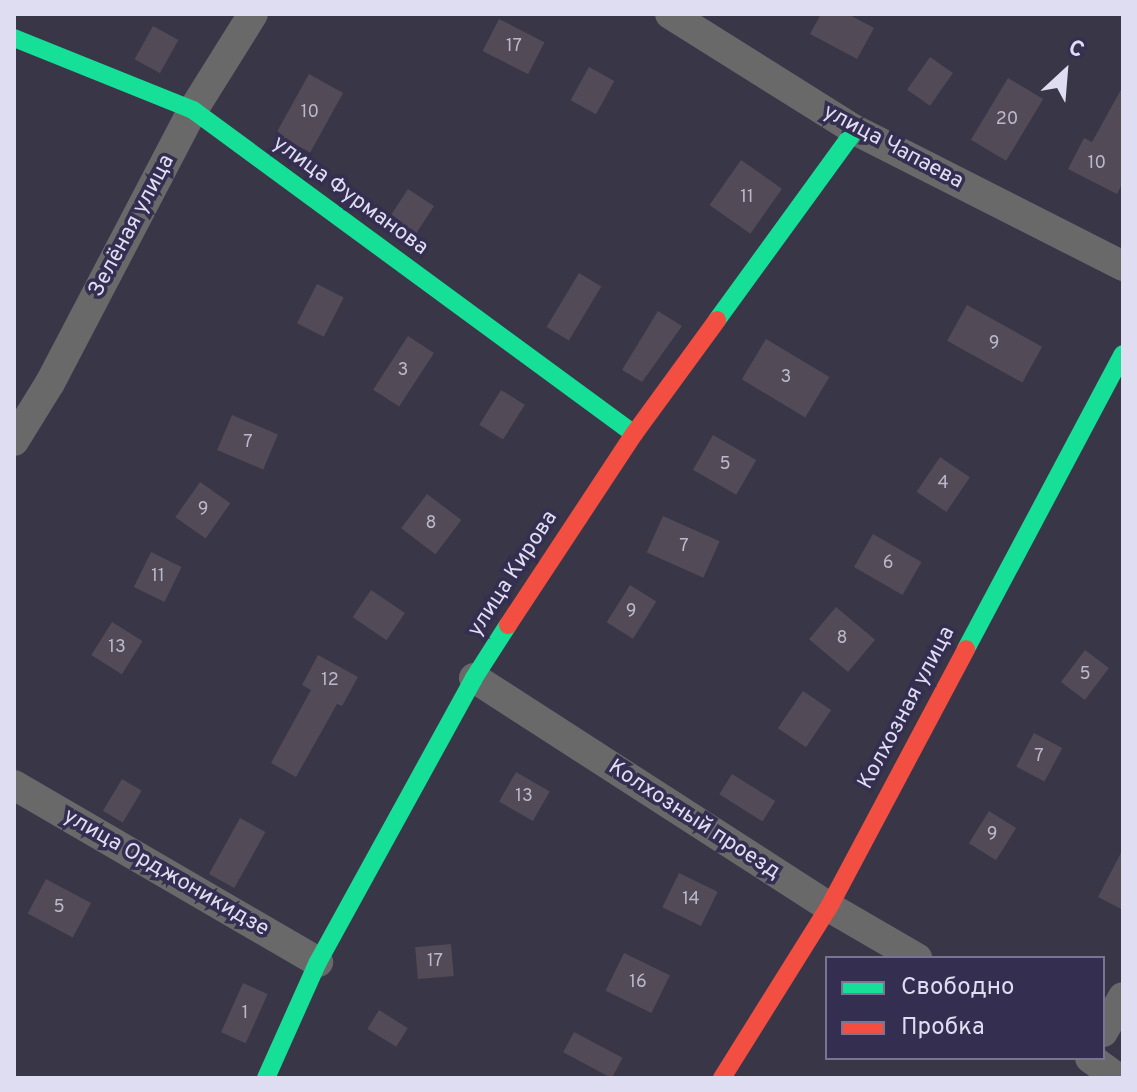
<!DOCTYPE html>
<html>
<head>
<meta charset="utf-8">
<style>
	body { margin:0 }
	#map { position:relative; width:1137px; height:1092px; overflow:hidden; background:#393648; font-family:Overpass,sans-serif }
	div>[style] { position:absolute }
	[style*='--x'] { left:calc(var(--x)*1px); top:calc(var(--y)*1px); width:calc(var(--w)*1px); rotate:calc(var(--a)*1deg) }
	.building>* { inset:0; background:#524a56; transform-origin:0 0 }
	.street>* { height:30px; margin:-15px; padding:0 15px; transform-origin:15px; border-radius:15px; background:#6a696a }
	.fast>* { height:18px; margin:-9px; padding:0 9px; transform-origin:9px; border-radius:9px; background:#16e098 }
	.jam>* { height:18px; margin:-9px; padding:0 9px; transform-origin:9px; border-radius:9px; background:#f24e42 }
	span { translate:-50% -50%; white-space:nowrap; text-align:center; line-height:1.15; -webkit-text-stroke:7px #342e50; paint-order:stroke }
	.number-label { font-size:18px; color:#bcb8cb }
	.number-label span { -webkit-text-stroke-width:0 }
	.street-label { font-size:22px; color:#dfddf2 }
	.frame { position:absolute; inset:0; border:16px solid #dfddf2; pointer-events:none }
	.legend { position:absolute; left:825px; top:956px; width:280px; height:104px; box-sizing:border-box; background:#342e50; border:2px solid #787491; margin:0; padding:10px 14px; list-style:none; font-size:24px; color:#dfddf2 }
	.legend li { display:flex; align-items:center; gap:16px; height:40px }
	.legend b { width:40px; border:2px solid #787491 }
	.north { position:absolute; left:1025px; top:32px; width:80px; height:80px; -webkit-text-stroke:6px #342e50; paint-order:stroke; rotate:26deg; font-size:22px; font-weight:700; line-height:32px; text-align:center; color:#dfddf2 }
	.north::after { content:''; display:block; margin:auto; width:28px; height:36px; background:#dfddf2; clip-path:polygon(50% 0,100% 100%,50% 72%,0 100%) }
</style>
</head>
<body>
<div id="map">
	<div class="building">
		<i style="clip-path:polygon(821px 14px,848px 14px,874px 28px,857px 59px,810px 34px)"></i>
		<i style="left:499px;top:19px;width:51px;height:36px;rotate:27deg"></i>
		<i style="left:153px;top:26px;width:29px;height:38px;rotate:29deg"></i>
		<i style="left:930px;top:57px;width:28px;height:40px;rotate:35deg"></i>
		<i style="left:589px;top:67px;width:29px;height:38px;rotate:29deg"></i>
		<i style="left:309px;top:74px;width:39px;height:68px;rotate:29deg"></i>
		<i style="left:1008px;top:78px;width:41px;height:72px;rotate:31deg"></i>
		<i style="clip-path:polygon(1123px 86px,1123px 182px,1117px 194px,1068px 169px,1084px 138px,1092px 142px)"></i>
		<i style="left:741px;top:160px;width:50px;height:55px;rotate:35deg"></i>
		<i style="left:408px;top:189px;width:31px;height:40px;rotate:33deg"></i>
		<i style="left:579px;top:273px;width:26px;height:63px;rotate:31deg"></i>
		<i style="left:317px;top:284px;width:30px;height:44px;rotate:27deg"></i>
		<i style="left:967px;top:305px;width:86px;height:41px;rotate:29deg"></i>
		<i style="clip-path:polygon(658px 311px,682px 326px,642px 382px,622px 370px)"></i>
		<i style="left:408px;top:336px;width:31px;height:64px;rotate:33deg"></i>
		<i style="left:766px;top:339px;width:74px;height:47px;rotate:31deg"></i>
		<i style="left:501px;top:390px;width:28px;height:41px;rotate:32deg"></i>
		<i style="left:232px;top:415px;width:50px;height:38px;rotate:23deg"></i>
		<i style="left:713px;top:435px;width:50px;height:40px;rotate:30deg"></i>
		<i style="left:940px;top:457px;width:36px;height:42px;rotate:34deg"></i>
		<i style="left:200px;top:482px;width:37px;height:43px;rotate:35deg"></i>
		<i style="left:427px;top:494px;width:43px;height:43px;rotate:37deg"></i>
		<i style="left:663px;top:516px;width:62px;height:40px;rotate:24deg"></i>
		<i style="left:873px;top:534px;width:56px;height:38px;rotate:30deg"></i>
		<i style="left:151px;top:552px;width:34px;height:39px;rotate:26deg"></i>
		<i style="left:630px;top:585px;width:31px;height:44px;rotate:32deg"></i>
		<i style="left:371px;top:590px;width:41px;height:33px;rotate:34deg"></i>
		<i style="left:836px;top:607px;width:51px;height:42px;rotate:40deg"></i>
		<i style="left:112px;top:622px;width:36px;height:39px;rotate:32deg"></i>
		<i style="left:1085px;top:650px;width:30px;height:40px;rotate:37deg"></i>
		<i style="clip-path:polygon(318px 655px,358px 677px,342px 706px,337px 704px,296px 777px,271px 763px,311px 690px,302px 685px)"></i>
		<i style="left:803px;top:691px;width:34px;height:45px;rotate:34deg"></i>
		<i style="left:1034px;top:733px;width:32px;height:38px;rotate:28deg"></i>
		<i style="left:516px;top:772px;width:39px;height:34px;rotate:30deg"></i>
		<i style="left:732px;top:774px;width:51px;height:24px;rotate:32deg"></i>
		<i style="left:122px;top:779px;width:23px;height:37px;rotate:31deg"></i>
		<i style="left:989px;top:811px;width:32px;height:38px;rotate:32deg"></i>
		<i style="left:240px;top:818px;width:29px;height:64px;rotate:29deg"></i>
		<i style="clip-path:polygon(1123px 849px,1123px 910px,1098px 897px)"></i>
		<i style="left:679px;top:873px;width:43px;height:38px;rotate:26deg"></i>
		<i style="left:46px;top:879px;width:51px;height:39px;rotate:28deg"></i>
		<i style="left:451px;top:944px;width:32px;height:36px;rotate:85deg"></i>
		<i style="left:624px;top:953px;width:51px;height:42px;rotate:26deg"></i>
		<i style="left:243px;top:983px;width:27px;height:54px;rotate:24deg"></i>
		<i style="left:379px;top:1010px;width:34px;height:22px;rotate:32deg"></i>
		<i style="left:574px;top:1032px;width:55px;height:23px;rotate:28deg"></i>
	</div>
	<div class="street">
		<i style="--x:670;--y:14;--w:218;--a:32.1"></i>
		<i style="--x:855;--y:130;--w:301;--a:26.9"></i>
		<i style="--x:14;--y:441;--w:68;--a:-58.2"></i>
		<i style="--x:50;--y:383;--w:308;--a:-62.4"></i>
		<i style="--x:193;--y:110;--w:113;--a:-58"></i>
		<i style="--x:474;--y:678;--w:422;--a:32.8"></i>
		<i style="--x:829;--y:907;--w:102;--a:30.1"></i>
		<i style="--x:14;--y:785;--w:352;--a:30.2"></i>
		<i style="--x:1103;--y:1032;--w:40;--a:-60.3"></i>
		<i style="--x:1090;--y:1058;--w:34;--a:36"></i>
	</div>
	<div class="fast">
		<i style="--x:14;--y:38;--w:193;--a:21.9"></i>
		<i style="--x:193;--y:110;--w:547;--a:36.3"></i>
		<i style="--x:717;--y:320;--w:235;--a:-54"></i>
		<i style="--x:966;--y:649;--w:334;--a:-62"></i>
		<i style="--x:266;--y:1078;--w:127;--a:-65.9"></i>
		<i style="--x:318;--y:962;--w:324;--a:-61.2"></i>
		<i style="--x:474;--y:678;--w:63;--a:-57.3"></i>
	</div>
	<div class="jam">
		<i style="--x:508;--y:625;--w:229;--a:-56.6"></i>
		<i style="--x:634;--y:434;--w:141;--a:-53.9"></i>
		<i style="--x:722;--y:1078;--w:202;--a:-58"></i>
		<i style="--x:829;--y:907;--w:292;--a:-62"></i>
	</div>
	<div class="number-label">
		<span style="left:514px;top:47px">17</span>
		<span style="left:310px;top:113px">10</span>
		<span style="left:1007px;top:120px">20</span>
		<span style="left:1097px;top:164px">10</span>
		<span style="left:747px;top:198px">11</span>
		<span style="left:994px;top:344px">9</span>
		<span style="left:403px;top:371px">3</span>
		<span style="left:786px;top:378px">3</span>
		<span style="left:248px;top:443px">7</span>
		<span style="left:725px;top:465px">5</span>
		<span style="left:943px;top:484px">4</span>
		<span style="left:203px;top:510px">9</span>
		<span style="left:431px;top:524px">8</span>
		<span style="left:684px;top:547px">7</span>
		<span style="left:888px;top:564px">6</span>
		<span style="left:158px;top:577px">11</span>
		<span style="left:631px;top:612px">9</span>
		<span style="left:842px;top:639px">8</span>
		<span style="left:117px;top:648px">13</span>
		<span style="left:1085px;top:675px">5</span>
		<span style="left:330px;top:681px">12</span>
		<span style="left:1039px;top:757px">7</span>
		<span style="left:524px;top:797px">13</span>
		<span style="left:992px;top:835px">9</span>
		<span style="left:691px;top:900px">14</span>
		<span style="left:59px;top:908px">5</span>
		<span style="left:435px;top:962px">17</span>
		<span style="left:638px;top:983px">16</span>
		<span style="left:245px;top:1014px">1</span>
	</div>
	<div class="street-label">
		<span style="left:893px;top:147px;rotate:28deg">улица Чапаева</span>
		<span style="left:350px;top:196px;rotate:36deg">улица Фурманова</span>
		<span style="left:132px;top:226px;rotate:-62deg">Зелёная улица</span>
		<span style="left:513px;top:574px;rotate:-57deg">улица Кирова</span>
		<span style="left:907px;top:708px;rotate:-62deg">Колхозная улица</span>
		<span style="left:694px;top:820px;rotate:33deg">Колхозный проезд</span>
		<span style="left:166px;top:873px;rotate:30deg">улица Орджоникидзе</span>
	</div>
	<div class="frame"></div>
	<ul class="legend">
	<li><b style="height:10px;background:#16e098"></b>Свободно</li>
	<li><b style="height:10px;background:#f24e42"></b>Пробка</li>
	</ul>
	<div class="north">С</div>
</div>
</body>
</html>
